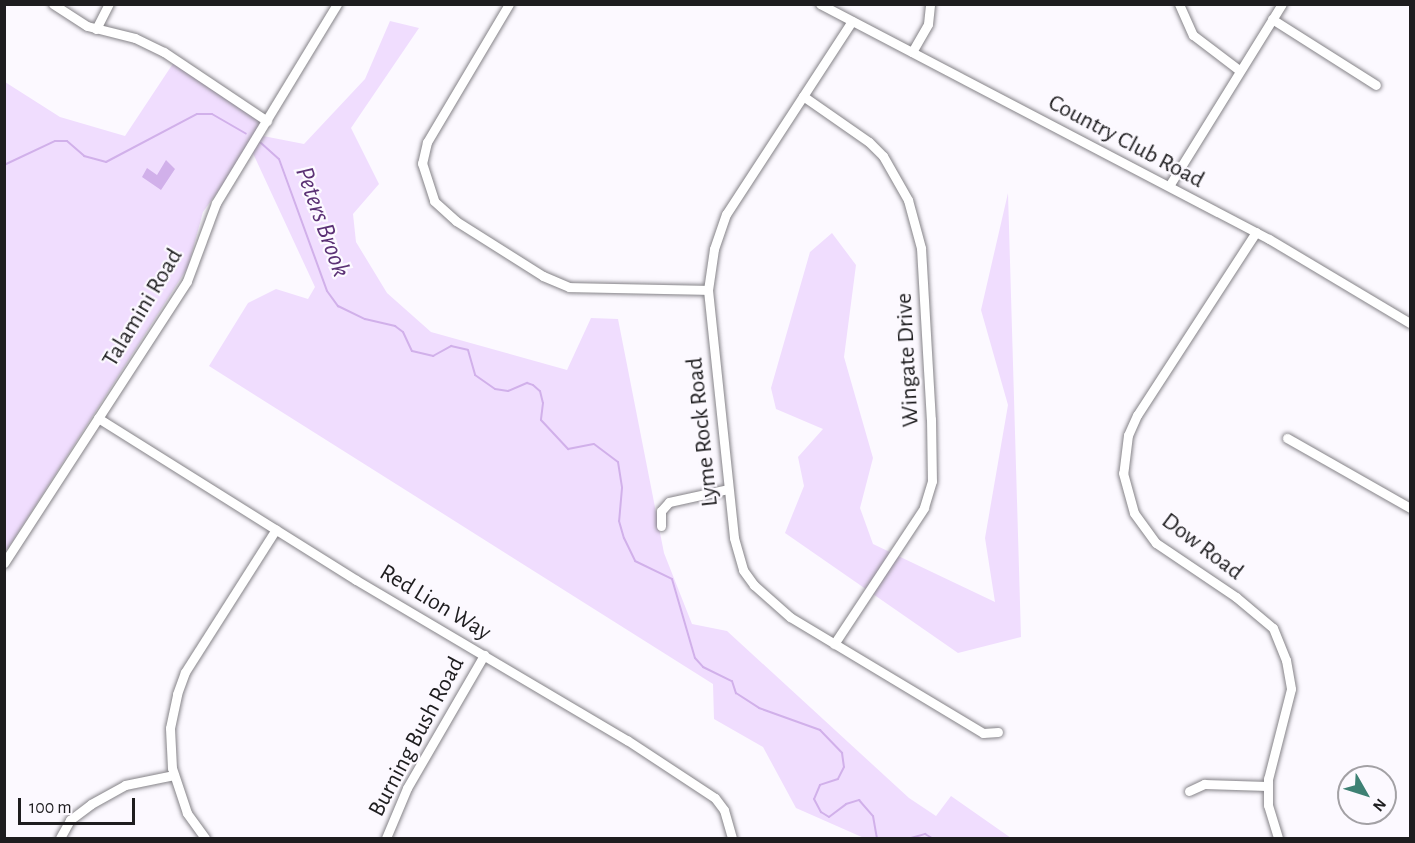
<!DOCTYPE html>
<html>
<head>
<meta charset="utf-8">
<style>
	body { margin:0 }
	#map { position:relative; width:1415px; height:843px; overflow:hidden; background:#fcf9ff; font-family:"Alegreya Sans",sans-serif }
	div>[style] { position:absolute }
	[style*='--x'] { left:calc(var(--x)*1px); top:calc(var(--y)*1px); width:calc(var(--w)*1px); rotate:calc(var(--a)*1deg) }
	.green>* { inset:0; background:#f0ddfe }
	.water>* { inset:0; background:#d1b0ea }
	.stream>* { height:2px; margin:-1px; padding:0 1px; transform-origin:1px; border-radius:1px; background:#d1b0ea }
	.roads { filter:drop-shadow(0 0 2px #858388) drop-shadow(0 0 2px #858388) }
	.minor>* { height:9px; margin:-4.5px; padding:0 4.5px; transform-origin:4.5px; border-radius:4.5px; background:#fff }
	span { translate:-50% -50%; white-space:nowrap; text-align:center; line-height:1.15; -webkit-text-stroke:4.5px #fcf9ff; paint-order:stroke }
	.street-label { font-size:24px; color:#1e1d1f }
	.water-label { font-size:26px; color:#5b3175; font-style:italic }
	.frame { position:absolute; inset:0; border:6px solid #1e1d1f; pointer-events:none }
	.north { position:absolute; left:1337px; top:765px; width:60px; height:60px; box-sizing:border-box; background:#fcf9ff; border:2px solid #a3a1a5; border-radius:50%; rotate:129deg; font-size:16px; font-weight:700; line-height:24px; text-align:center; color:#1e1d1f }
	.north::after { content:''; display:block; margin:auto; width:21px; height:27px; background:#3e8174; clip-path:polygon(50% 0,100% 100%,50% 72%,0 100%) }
	.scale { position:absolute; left:18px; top:798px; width:117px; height:27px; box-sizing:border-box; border:3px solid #1e1d1f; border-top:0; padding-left:8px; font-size:18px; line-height:21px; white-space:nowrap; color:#1e1d1f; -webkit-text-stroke:4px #fcf9ff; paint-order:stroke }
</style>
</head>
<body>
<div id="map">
	<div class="green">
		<i style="clip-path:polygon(390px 21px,419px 28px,351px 128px,379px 184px,353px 214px,356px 242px,387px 293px,431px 332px,567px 370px,591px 318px,618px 319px,664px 553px,692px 624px,727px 631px,909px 798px,936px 816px,951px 796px,1011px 838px,864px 838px,796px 808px,763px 747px,714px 719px,713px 684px,209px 366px,248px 303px,276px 289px,308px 299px,315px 287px,250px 147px,203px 212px,188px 267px,5px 553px,5px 82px,60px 117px,125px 136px,174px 62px,268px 119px,258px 135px,304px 144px,365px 79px)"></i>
		<i style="clip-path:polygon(1008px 193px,1021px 637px,958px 653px,785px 533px,804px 486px,798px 457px,823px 429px,776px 409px,771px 388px,810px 252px,832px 233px,856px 265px,844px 357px,873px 458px,860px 508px,873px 544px,995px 602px,985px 538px,1008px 405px,981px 310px)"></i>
	</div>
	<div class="water">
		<i style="clip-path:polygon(166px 160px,175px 169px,161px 190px,142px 177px,147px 168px,157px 175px)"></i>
	</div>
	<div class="stream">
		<i style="--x:261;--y:143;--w:24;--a:42"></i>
		<i style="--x:279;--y:159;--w:140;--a:70"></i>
		<i style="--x:327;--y:291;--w:19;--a:54"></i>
		<i style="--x:338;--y:306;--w:30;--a:26"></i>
		<i style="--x:365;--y:319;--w:31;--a:13"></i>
		<i style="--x:395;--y:326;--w:10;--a:37"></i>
		<i style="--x:403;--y:332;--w:21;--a:65"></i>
		<i style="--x:412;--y:351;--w:22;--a:13"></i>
		<i style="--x:433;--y:356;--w:21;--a:-29"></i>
		<i style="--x:451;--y:346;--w:17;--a:13"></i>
		<i style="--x:468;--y:350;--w:26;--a:74"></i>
		<i style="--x:475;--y:375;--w:24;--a:35"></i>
		<i style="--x:495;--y:389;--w:13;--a:9"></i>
		<i style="--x:508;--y:391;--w:21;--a:-23"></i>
		<i style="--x:527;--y:383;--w:6;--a:18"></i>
		<i style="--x:533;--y:385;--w:9;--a:41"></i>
		<i style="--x:540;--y:391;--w:12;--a:76"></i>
		<i style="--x:543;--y:403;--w:17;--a:97"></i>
		<i style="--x:541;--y:420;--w:40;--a:47"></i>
		<i style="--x:568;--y:449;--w:26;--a:-11"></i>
		<i style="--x:594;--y:444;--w:30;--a:37"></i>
		<i style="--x:618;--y:462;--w:26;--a:81"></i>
		<i style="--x:622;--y:488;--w:33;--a:95"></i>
		<i style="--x:619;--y:521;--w:18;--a:74"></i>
		<i style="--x:624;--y:538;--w:25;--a:64"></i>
		<i style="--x:635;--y:561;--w:41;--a:25.9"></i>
		<i style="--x:672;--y:579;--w:82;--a:73.8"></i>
		<i style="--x:695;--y:658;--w:12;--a:48"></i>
		<i style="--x:703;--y:667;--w:32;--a:26"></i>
		<i style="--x:732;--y:681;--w:13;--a:72"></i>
		<i style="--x:736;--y:693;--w:27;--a:33"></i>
		<i style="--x:759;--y:708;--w:65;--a:19.8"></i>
		<i style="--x:820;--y:730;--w:32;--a:46"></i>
		<i style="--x:842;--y:753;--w:14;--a:82"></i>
		<i style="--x:844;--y:767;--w:13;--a:117"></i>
		<i style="--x:838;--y:779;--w:19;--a:162"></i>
		<i style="--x:820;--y:785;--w:15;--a:113"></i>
		<i style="--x:814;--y:799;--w:15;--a:62"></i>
		<i style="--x:821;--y:812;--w:9;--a:32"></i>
		<i style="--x:829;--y:817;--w:21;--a:-37"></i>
		<i style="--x:846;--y:804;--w:14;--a:-17"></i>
		<i style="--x:859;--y:800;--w:21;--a:49"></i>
		<i style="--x:873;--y:816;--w:22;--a:80"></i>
		<i style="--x:4;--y:165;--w:56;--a:-25.2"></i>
		<i style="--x:55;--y:141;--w:12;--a:0"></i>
		<i style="--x:67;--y:141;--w:23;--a:41"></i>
		<i style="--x:84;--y:156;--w:23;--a:15"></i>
		<i style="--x:106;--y:162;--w:103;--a:-27.8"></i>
		<i style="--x:197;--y:114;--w:15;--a:0"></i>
		<i style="--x:212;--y:114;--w:39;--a:30"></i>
		<i style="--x:911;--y:838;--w:15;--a:-16"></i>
		<i style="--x:925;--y:834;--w:8;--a:30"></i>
	</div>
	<div class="roads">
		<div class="minor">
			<i style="--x:53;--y:4;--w:40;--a:32.9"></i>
			<i style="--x:87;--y:26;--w:49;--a:14"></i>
			<i style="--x:135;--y:38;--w:32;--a:26"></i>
			<i style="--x:164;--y:52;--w:124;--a:33.8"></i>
			<i style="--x:509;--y:4;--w:161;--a:120.7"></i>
			<i style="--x:427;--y:142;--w:22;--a:103"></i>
			<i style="--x:422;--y:163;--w:40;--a:72"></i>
			<i style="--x:434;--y:201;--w:30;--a:42"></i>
			<i style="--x:456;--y:221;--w:103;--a:32.3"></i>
			<i style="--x:543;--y:276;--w:28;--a:23"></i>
			<i style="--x:569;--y:287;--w:139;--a:1.2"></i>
			<i style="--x:820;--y:4;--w:507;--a:27.63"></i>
			<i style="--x:1269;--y:239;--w:164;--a:30.8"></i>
			<i style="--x:1179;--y:4;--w:34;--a:66"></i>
			<i style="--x:1193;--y:35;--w:58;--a:37.3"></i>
			<i style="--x:1272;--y:19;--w:123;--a:32.4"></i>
			<i style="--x:852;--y:21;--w:230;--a:123.1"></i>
			<i style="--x:726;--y:214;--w:37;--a:109"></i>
			<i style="--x:714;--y:249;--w:41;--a:98.3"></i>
			<i style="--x:708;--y:290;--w:249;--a:84"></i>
			<i style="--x:734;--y:538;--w:33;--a:74"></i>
			<i style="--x:743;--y:570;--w:19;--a:54"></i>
			<i style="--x:754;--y:585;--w:48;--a:41.6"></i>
			<i style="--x:790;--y:617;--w:225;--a:31"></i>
			<i style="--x:983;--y:733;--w:15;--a:-4"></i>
			<i style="--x:96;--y:29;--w:28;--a:-63"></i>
			<i style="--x:912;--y:52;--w:32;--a:-60"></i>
			<i style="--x:928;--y:24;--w:20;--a:-84"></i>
			<i style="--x:803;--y:96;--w:80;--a:34.9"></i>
			<i style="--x:869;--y:142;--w:20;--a:45"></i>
			<i style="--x:883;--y:156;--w:51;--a:60.4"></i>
			<i style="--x:908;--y:200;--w:50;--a:74.8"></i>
			<i style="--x:921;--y:248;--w:171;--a:86.7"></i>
			<i style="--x:931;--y:419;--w:62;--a:89.1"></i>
			<i style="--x:932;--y:481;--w:28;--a:107"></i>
			<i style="--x:924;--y:508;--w:163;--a:123.5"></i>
			<i style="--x:1169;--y:186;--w:214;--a:-58.2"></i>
			<i style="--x:1256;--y:232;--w:218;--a:123"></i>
			<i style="--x:1137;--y:415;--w:22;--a:114"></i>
			<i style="--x:1128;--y:435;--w:38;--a:97"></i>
			<i style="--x:1123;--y:473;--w:41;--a:74.6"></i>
			<i style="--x:1134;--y:513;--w:37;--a:54"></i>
			<i style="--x:1156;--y:543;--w:97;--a:34"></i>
			<i style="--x:1236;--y:597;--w:48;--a:40"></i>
			<i style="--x:1273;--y:628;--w:35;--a:68"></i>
			<i style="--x:1286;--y:660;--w:29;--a:80"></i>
			<i style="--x:1291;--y:689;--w:93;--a:104.3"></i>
			<i style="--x:1268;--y:779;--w:26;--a:90"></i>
			<i style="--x:1268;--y:805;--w:34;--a:73"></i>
			<i style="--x:98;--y:418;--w:305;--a:32.1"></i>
			<i style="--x:356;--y:580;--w:315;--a:30.6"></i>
			<i style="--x:627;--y:740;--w:105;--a:33.4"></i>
			<i style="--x:715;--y:798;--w:15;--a:53"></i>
			<i style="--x:724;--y:810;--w:29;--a:74"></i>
			<i style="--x:1287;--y:438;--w:142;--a:29.6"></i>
			<i style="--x:661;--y:526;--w:15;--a:-90"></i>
			<i style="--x:661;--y:511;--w:12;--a:-48"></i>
			<i style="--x:669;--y:502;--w:60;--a:-12.4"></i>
			<i style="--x:4;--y:563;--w:336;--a:-57"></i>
			<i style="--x:187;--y:281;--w:83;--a:-69.6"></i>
			<i style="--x:216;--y:203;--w:233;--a:-58.7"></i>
			<i style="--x:1189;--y:791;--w:17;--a:-25"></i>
			<i style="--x:1204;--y:784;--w:63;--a:1.8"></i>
			<i style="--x:60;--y:838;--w:21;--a:-61"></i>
			<i style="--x:70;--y:820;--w:26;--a:-37"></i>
			<i style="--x:91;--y:804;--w:39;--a:-29"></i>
			<i style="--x:125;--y:785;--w:50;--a:-11.5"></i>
			<i style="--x:205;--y:838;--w:31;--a:-126"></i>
			<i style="--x:187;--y:813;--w:47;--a:-108.4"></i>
			<i style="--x:172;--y:768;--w:40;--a:-92.9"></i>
			<i style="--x:170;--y:728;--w:35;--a:-78"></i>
			<i style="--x:177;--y:694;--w:23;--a:-70"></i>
			<i style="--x:185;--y:672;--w:169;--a:-57.5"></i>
			<i style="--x:386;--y:838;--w:54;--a:-67.2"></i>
			<i style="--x:407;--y:788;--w:154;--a:-59.9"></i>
		</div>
	</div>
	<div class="street-label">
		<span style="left:1126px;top:142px;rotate:28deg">Country Club Road</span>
		<span style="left:143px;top:308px;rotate:-59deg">Talamini Road</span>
		<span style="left:908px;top:360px;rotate:-93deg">Wingate Drive</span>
		<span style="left:703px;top:432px;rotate:-96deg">Lyme Rock Road</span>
		<span style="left:1202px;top:547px;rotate:37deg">Dow Road</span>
		<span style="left:435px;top:603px;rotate:31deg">Red Lion Way</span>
		<span style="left:417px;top:737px;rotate:-62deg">Burning Bush Road</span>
	</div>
	<div class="water-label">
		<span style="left:322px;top:222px;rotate:70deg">Peters Brook</span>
	</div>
	<div class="frame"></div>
	<div class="north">N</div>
	<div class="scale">100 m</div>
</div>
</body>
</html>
